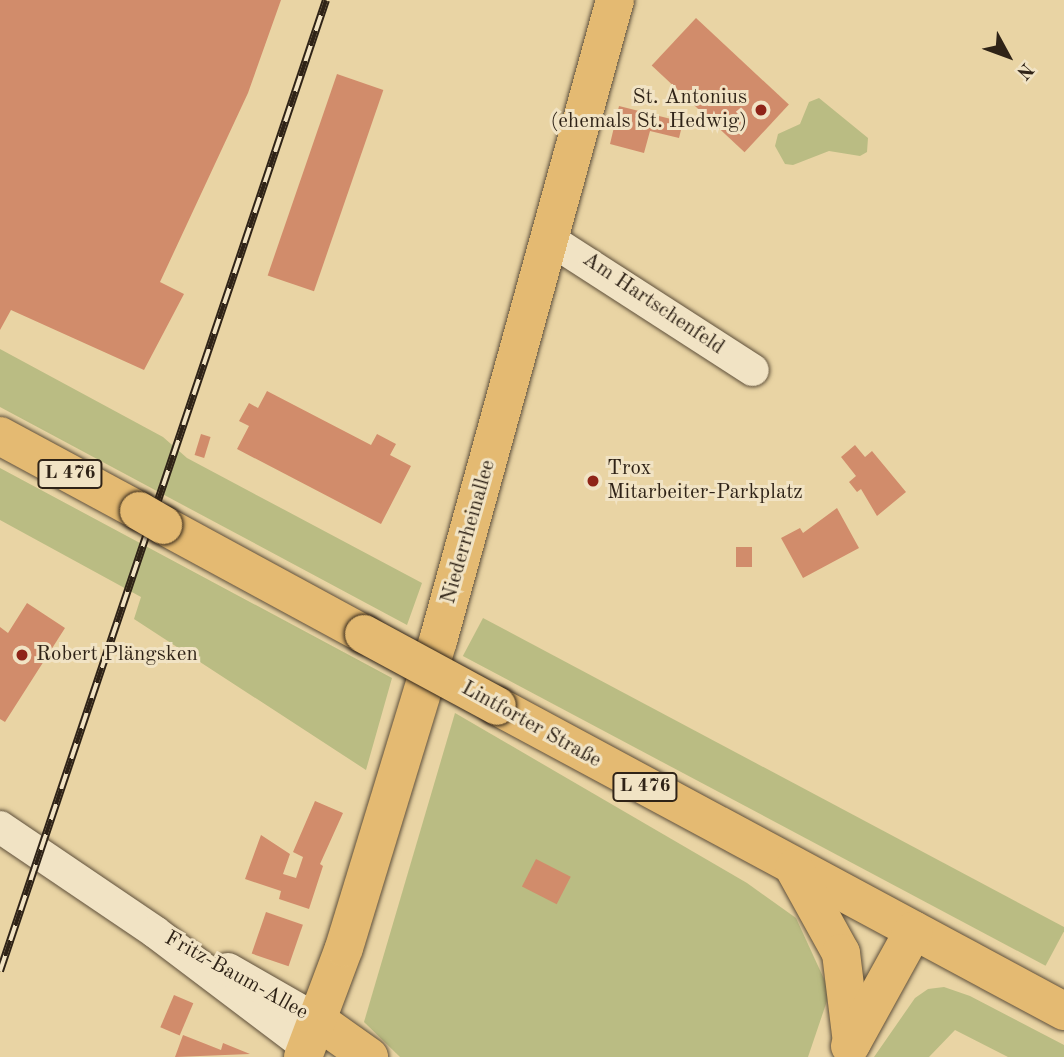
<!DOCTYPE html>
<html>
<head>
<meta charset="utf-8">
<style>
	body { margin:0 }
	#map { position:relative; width:1064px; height:1057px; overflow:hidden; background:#e9d4a4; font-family:"Old Standard TT",serif }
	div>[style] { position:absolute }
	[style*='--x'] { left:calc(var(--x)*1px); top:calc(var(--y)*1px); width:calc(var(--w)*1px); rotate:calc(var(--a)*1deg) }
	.green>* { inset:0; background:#babc83; transform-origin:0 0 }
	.building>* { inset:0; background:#d18c6b; transform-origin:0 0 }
	.roads { filter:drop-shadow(0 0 2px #5e4f3a) drop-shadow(0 0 2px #5e4f3a) }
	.minor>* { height:32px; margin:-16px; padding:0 16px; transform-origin:16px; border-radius:16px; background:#f1e3c4 }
	.major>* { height:38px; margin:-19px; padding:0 19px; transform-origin:19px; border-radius:19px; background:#e4ba72 }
	.rail>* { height:8px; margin-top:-4px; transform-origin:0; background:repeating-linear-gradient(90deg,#f1e3c4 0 16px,#2f2317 0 32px); box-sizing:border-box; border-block:2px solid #2f2317 }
	.bridges { filter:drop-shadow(0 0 2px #2f2317) drop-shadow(0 0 2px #2f2317) }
	.major-bridge>* { height:38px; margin:-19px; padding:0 19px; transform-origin:19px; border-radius:19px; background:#e4ba72 }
	.dots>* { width:19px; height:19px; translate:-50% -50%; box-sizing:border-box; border:4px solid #f1e3c4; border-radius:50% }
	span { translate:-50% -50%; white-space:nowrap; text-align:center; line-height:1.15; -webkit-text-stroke:6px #f1e3c4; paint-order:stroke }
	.shield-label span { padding:2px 5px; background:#f1e3c4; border:2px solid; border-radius:5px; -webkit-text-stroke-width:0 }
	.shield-label { font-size:19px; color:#2f2317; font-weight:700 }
	.poi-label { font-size:21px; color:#2f2317 }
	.right { translate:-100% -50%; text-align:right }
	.left { translate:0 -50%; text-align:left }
	.street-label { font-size:21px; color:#2f2317 }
	.north { position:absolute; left:973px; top:21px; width:70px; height:70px; -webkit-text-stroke:5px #f1e3c4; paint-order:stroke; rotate:131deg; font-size:19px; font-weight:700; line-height:28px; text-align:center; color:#2f2317 }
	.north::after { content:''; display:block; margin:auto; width:24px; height:32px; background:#2f2317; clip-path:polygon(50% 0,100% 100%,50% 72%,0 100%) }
</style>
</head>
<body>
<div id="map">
	<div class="green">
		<i style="clip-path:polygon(819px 98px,868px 138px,867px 152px,860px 156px,829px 151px,793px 165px,785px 164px,775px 146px,778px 134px,800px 124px,809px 102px)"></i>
		<i style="clip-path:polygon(0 349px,163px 437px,187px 458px,422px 583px,407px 625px,0 407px)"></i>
		<i style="clip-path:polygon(0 468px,392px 678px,366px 770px,134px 619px,141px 597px,0 520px)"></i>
		<i style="left:483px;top:618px;width:660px;height:43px;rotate:28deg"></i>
		<i style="clip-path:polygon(455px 713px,747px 883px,796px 918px,830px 992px,808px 1057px,400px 1057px,364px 1022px)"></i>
		<i style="clip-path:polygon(944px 987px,970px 996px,1064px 1045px,1064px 1057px,1008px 1057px,955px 1030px,929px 1057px,874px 1057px,915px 998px,928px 989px)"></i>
	</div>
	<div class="building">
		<i style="clip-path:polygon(0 0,281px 0,248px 93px,160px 282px,184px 294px,144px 370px,11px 310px,0 330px)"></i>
		<i style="left:696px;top:18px;width:127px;height:65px;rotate:43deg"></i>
		<i style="left:337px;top:74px;width:49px;height:213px;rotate:19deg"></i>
		<i style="clip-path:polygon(619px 106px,683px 122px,679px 138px,650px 131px,644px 153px,610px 144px)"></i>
		<i style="clip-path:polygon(267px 391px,371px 445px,377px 434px,396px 444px,390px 455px,411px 466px,381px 524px,237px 449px,249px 426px,239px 421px,249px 403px,258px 408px)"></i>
		<i style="left:201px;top:434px;width:10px;height:22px;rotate:17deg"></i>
		<i style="clip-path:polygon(855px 445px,865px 457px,872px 451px,906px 492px,877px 516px,861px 489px,857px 492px,849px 482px,856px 476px,841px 457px)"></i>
		<i style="clip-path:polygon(837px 508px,859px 548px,803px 578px,781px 538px,800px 528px,803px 533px)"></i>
		<i style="left:736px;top:547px;width:16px;height:20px"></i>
		<i style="clip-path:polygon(27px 603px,65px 628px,5px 722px,0 719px,0 627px,8px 633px)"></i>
		<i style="clip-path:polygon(315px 801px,343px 813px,320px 864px,323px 866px,309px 909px,279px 899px,281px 891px,245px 879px,261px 835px,290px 854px,283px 874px,296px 878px,303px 857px,293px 852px)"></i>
		<i style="left:536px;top:859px;width:39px;height:31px;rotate:27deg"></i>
		<i style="left:266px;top:912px;width:39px;height:44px;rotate:19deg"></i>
		<i style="left:174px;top:995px;width:21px;height:35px;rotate:23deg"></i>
		<i style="clip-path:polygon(183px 1035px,221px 1050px,223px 1043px,250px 1054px,175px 1057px)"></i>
	</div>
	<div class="roads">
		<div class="minor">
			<i style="--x:551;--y:240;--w:240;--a:32.8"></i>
			<i style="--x:0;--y:827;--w:187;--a:34.1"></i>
			<i style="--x:155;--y:932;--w:191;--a:37.1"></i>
			<i style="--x:228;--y:969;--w:103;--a:29.8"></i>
		</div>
		<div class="major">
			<i style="--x:0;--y:436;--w:158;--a:28.3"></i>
			<i style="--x:163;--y:525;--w:229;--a:28.5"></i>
			<i style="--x:497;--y:706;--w:644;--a:28.28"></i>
			<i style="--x:794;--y:868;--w:97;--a:61.1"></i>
			<i style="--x:841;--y:953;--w:90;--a:83"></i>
			<i style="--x:317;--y:1020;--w:64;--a:35.4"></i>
			<i style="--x:850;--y:1046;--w:132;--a:-61.1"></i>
			<i style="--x:303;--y:1057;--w:116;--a:-69.4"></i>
			<i style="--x:344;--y:948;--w:321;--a:-73"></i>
			<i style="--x:438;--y:641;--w:665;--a:-74.56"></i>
		</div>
	</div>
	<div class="rail">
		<i style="--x:0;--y:971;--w:1024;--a:-71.44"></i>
	</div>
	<div class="bridges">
		<div class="major-bridge">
			<i style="--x:139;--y:511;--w:28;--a:30"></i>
			<i style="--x:364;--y:634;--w:151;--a:28.4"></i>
		</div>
	</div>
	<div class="dots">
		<i style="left:761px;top:110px;background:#8f2418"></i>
		<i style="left:593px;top:481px;background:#8f2418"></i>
		<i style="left:22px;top:655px;background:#8f2418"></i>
	</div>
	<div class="shield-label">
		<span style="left:70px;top:474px">L 476</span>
		<span style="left:645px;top:787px">L 476</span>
	</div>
	<div class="poi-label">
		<span class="right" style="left:747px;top:110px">St. Antonius<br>(ehemals St. Hedwig)</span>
		<span class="left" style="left:607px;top:481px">Trox<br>Mitarbeiter-Parkplatz</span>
		<span class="left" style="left:36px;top:655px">Robert Plängsken</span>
	</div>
	<div class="street-label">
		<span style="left:653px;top:304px;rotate:34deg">Am Hartschenfeld</span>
		<span style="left:469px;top:532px;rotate:-74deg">Niederrheinallee</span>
		<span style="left:531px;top:725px;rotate:29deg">Lintforter Straße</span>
		<span style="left:236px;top:976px;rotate:29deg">Fritz-Baum-Allee</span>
	</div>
	<div class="north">N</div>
</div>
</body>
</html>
